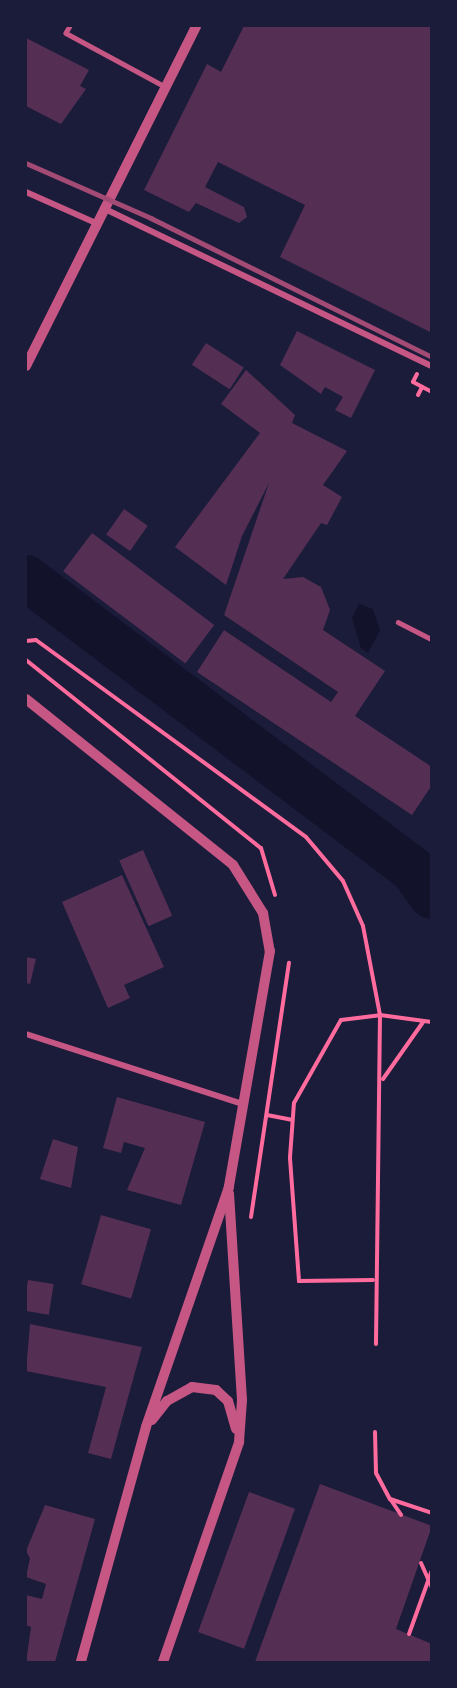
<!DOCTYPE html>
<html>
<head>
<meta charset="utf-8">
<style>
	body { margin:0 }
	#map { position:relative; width:457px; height:1688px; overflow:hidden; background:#1b1b3a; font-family:"Crimson Pro",serif }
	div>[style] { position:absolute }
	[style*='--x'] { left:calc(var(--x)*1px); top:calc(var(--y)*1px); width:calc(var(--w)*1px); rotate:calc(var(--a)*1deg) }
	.water>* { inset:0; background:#12122b }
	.river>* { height:46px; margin:-23px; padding:0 23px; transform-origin:23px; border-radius:23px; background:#12122b }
	.building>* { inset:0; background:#542f53; transform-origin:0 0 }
	.path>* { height:4px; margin:-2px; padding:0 2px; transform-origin:2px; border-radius:2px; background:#ff6b9d }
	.service>* { height:4.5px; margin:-2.25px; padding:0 2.25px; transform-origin:2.25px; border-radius:2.25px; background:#c65784 }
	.minor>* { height:6px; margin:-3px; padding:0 3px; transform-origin:3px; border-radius:3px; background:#c65784 }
	.tertiary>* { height:10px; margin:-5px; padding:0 5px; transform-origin:5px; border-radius:5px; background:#c65784 }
	.rail>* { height:4.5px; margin:-2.25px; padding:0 2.25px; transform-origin:2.25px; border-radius:2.25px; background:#a44b75 }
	span { translate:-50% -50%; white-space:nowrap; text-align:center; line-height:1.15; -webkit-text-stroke:6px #1b1b3a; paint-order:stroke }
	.frame { position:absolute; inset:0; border:27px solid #1b1b3a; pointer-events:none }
</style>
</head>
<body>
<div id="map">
	<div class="water">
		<i style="clip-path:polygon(359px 604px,373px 609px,380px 630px,368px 653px,361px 648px,352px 618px)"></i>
	</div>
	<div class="river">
		<i style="--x:26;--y:578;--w:485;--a:37"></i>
		<i style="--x:413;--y:870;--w:32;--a:54"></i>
	</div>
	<div class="building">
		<i style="clip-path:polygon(244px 26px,432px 26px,432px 333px,280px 257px,305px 205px,250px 178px,218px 162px,205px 187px,244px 207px,247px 217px,239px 223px,196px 203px,189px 212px,144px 190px,207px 64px,221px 72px)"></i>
		<i style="clip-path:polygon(26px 38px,89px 70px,80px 86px,86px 89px,61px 124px,26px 106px)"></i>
		<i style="clip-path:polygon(297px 331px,375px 370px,351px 418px,335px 410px,343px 397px,325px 387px,321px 394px,280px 365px)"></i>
		<i style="left:206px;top:343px;width:45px;height:26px;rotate:33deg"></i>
		<i style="clip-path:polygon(246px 370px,295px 415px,292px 423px,347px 451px,323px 485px,342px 497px,327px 525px,321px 523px,283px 579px,303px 577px,321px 587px,330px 610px,323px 630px,385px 671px,355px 716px,432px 767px,432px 785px,412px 815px,197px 672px,224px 630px,331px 702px,338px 692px,224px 615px,269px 483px,242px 536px,226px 585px,175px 547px,260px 433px,221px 404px)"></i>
		<i style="left:124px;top:509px;width:29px;height:31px;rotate:35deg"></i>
		<i style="left:92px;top:533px;width:153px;height:48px;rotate:37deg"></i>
		<i style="left:143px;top:850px;width:72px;height:26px;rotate:66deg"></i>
		<i style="clip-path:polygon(122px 875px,164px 967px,124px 985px,130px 998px,108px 1008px,62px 902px)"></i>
		<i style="clip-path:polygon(26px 957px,36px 959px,30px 984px,26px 983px)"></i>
		<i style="clip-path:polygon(117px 1097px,205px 1122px,181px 1205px,127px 1190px,145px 1148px,124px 1142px,121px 1153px,103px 1148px)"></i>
		<i style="clip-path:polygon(53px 1139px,78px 1147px,71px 1188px,40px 1179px)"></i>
		<i style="left:101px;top:1215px;width:52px;height:72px;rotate:16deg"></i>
		<i style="left:28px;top:1280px;width:26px;height:31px;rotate:9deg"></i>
		<i style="clip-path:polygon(30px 1324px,142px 1347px,111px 1459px,88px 1453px,106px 1387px,26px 1371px)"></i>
		<i style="clip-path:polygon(320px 1484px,432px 1526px,396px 1629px,432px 1644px,432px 1662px,255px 1662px)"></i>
		<i style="left:249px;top:1492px;width:49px;height:149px;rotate:20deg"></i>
		<i style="clip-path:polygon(45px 1505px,95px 1519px,55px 1662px,26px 1662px,31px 1627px,26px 1625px,26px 1595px,42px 1599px,46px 1584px,26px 1577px,30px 1558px,26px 1551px)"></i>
	</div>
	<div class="path">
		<i style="--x:417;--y:374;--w:9;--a:117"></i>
		<i style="--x:413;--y:382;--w:21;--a:28"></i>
		<i style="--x:418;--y:395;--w:9;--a:-63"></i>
		<i style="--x:26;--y:641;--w:10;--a:-6"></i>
		<i style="--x:36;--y:640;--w:334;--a:36.1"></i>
		<i style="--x:306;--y:837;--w:57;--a:49.9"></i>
		<i style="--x:343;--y:881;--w:49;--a:66"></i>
		<i style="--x:363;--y:926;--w:91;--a:79.2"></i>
		<i style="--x:380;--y:1015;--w:329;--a:90.7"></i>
		<i style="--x:26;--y:660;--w:301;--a:38.7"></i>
		<i style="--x:261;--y:848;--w:49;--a:73.4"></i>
		<i style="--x:383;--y:1079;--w:70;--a:-54.9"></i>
		<i style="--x:267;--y:1115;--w:25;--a:11"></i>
		<i style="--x:251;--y:1217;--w:257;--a:-81.5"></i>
		<i style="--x:373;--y:1280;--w:74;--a:179.2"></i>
		<i style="--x:299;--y:1281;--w:124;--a:-94.2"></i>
		<i style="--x:290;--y:1157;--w:54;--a:-85.8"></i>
		<i style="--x:294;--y:1103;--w:95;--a:-60.5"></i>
		<i style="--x:341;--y:1020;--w:39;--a:-7"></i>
		<i style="--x:380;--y:1015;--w:52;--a:7.7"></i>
		<i style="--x:375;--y:1432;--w:41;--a:88.6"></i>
		<i style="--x:376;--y:1473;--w:30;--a:62"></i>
		<i style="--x:390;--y:1499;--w:44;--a:18.4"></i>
		<i style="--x:391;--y:1500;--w:18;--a:56"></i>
		<i style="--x:421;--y:1563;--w:27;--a:66"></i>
		<i style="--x:409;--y:1634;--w:68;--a:-70.2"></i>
	</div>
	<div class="service">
		<i style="--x:70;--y:26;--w:8;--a:120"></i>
		<i style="--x:66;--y:33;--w:111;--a:28.4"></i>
		<i style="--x:398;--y:622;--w:38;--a:27"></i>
	</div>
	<div class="minor">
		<i style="--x:26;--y:192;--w:77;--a:23.9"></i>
		<i style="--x:103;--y:208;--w:365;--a:25.7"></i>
		<i style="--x:26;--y:1034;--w:228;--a:17.9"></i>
	</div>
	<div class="tertiary">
		<i style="--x:26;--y:366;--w:380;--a:-63.4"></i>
		<i style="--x:26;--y:699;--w:265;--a:38.7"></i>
		<i style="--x:233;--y:865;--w:57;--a:58"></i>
		<i style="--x:263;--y:913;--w:39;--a:80"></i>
		<i style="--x:270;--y:951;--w:240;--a:99.9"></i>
		<i style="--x:229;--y:1187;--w:254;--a:109.1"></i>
		<i style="--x:146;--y:1427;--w:244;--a:105.5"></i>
		<i style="--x:152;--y:1420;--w:24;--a:-52"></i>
		<i style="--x:167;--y:1401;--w:29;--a:-29"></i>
		<i style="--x:192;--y:1387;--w:24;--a:7"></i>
		<i style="--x:216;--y:1390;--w:16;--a:43"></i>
		<i style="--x:228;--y:1401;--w:29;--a:74"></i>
		<i style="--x:163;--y:1662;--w:233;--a:-70.9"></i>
		<i style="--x:239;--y:1442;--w:42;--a:-85.9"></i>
		<i style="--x:242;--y:1400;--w:207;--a:-93.6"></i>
	</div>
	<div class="rail">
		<i style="--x:26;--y:163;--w:137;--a:23.7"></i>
		<i style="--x:151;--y:218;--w:313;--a:26.3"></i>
	</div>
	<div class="frame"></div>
</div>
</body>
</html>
